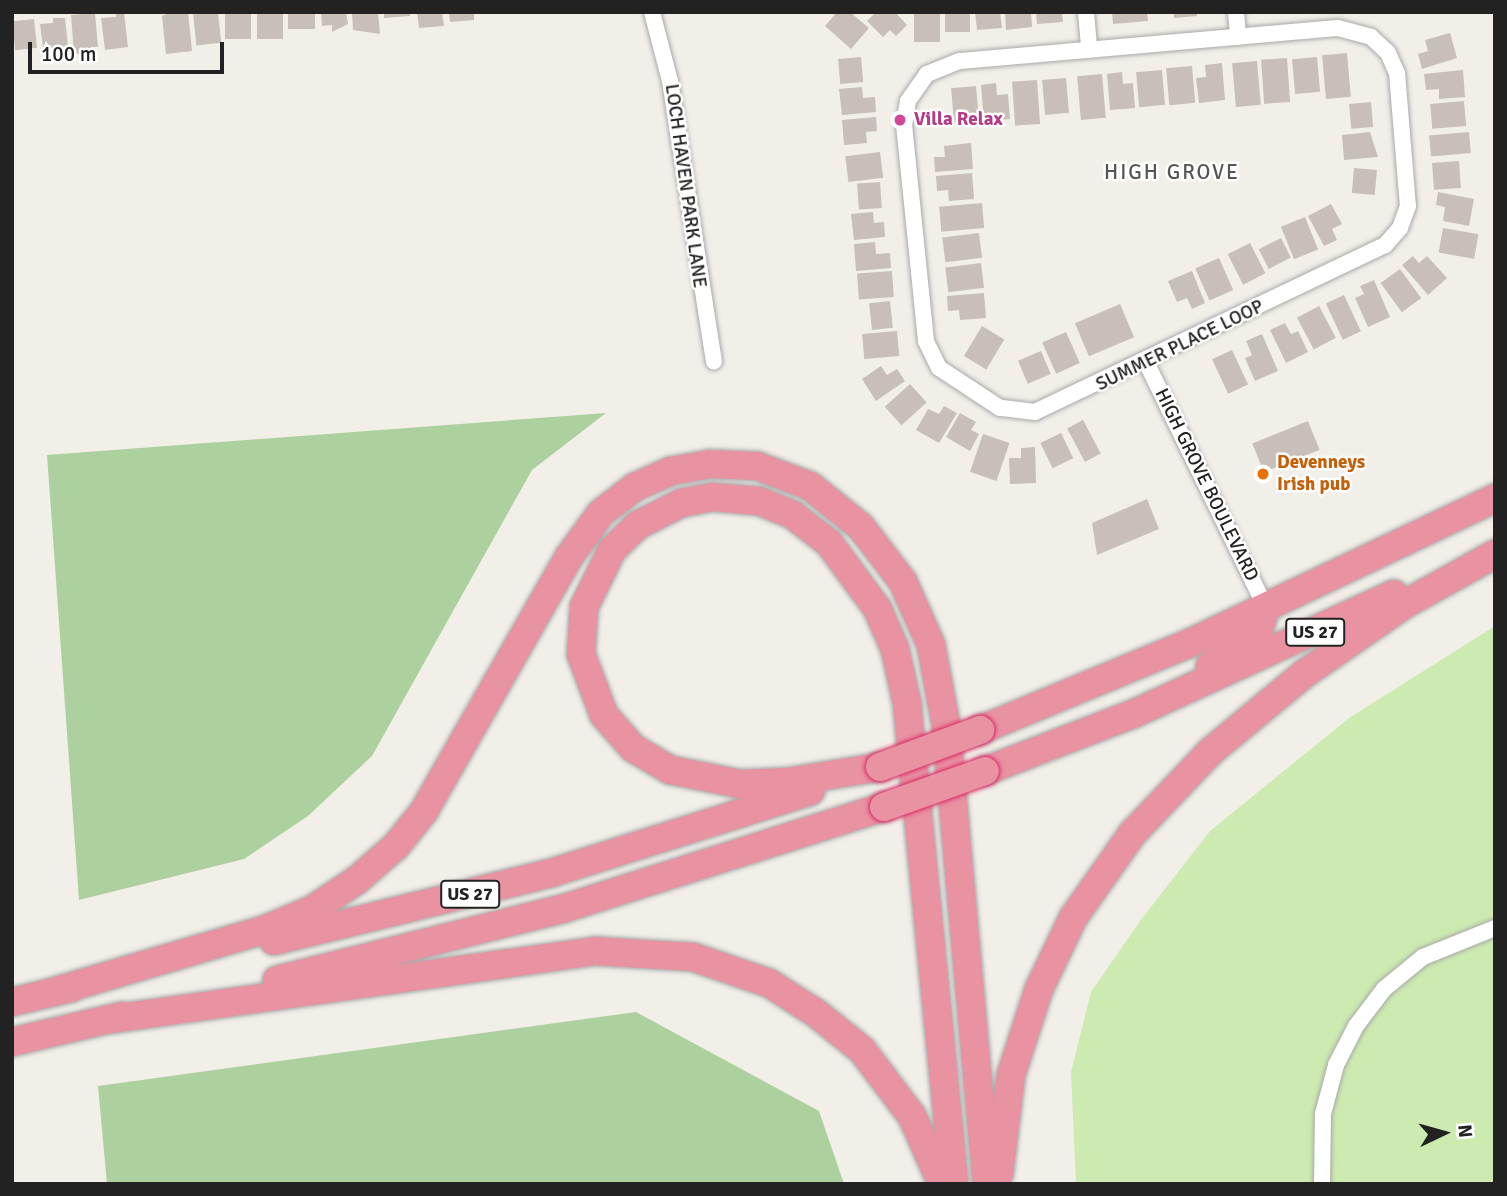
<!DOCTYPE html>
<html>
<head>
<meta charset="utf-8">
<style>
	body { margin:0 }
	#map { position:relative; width:1507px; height:1196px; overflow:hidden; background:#f2efe9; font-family:Signika,sans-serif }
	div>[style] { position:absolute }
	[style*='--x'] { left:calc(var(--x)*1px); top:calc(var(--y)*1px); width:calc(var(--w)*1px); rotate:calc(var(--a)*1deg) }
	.grass>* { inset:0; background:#cdebb0 }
	.forest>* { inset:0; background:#add19e }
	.building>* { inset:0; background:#c7bfb8; transform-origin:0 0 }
	.roads { filter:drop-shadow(0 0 2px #a9a9a9) drop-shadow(0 0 2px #a9a9a9) }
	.street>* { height:16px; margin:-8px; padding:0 8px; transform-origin:8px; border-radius:8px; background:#fff }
	.highway>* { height:28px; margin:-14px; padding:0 14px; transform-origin:14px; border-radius:14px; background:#e892a2 }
	.bridges { filter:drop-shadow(0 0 2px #dc2a67) drop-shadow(0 0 2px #dc2a67) }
	.highway-bridge>* { height:28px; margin:-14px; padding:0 14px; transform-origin:14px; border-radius:14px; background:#e892a2 }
	.dots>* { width:19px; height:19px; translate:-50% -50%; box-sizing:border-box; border:4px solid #fff; border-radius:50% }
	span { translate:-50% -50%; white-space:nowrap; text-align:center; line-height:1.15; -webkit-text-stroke:5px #fff; paint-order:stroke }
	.shield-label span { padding:2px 5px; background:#fff; border:2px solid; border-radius:5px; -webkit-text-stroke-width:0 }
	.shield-label { font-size:18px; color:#222; font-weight:700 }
	.hotel-label { font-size:19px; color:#b23c85; font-weight:700 }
	.left { translate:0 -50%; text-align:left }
	.street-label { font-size:19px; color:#222 }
	.food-label { font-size:19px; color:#c56008; font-weight:700 }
	.neighbourhood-label { font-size:21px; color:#555; letter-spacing:2px }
	.frame { position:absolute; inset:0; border:14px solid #222; pointer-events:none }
	.north { position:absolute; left:1409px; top:1098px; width:70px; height:70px; -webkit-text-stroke:5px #fff; paint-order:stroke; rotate:85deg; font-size:19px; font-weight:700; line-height:28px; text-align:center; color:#222 }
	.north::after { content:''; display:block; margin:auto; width:24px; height:32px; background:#222; clip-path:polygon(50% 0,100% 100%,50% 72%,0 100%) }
	.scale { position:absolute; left:28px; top:42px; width:196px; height:32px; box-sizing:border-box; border:4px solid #222; border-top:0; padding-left:9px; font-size:21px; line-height:24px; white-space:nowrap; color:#222; -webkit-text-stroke:5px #fff; paint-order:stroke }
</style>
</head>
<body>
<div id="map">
	<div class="grass">
		<i style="clip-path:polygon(1495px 626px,1495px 1184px,1076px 1184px,1071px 1072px,1091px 992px,1140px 921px,1210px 831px,1349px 718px)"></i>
	</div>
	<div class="forest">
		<i style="clip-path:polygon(606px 413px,532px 470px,372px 756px,308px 816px,244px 859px,79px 900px,47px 455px)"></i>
		<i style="clip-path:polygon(636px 1012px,819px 1111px,844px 1184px,107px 1184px,98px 1086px)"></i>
	</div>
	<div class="building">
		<i style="clip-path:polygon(116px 12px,124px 12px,128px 47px,105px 50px,101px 18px,116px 17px)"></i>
		<i style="clip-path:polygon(172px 12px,188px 12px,192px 51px,166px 54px,162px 16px)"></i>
		<i style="left:218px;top:12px;width:31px;height:25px;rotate:84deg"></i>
		<i style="left:225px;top:12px;width:26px;height:27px"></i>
		<i style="left:257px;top:12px;width:26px;height:27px"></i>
		<i style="left:288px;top:12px;width:27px;height:17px"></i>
		<i style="clip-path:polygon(321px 12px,346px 12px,348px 24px,332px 32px,332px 25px,322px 26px)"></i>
		<i style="clip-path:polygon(352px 12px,378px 12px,380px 34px,353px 30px)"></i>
		<i style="clip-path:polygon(384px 12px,410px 12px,410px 16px,384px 18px)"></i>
		<i style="clip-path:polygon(417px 12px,442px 12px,444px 26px,419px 28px)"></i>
		<i style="clip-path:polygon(449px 12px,474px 12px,474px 20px,450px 22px)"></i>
		<i style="clip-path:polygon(837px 12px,850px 12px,869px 28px,851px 49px,825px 26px)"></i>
		<i style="clip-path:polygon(876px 12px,895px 12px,907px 25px,896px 36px,890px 30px,883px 37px,867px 21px)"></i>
		<i style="left:914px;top:12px;width:26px;height:30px"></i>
		<i style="left:945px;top:12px;width:25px;height:20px"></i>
		<i style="clip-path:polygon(975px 12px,1000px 12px,1002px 28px,977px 30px)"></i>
		<i style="clip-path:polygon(1005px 12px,1031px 12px,1032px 27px,1006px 30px)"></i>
		<i style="clip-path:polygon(1036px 12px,1062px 12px,1063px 22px,1037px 24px)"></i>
		<i style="clip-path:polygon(1112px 12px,1147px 12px,1148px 21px,1113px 24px)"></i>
		<i style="clip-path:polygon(1174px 12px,1196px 12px,1197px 16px,1174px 18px)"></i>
		<i style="clip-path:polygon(95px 13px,98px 47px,91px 47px,91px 53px,74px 54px,71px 15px)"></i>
		<i style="clip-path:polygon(53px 18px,65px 18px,68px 46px,43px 48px,40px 24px,53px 23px)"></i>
		<i style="left:34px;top:19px;width:29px;height:22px;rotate:84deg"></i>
		<i style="clip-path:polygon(1450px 33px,1457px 58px,1422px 69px,1418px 54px,1428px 51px,1425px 40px)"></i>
		<i style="left:1347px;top:53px;width:44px;height:25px;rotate:85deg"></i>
		<i style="left:861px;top:57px;width:25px;height:23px;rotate:85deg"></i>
		<i style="left:1317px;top:57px;width:35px;height:25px;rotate:85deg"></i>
		<i style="left:1287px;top:58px;width:44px;height:26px;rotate:86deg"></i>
		<i style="left:1257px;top:61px;width:44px;height:25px;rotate:85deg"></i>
		<i style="clip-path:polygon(1222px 63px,1225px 100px,1199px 103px,1196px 78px,1206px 77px,1205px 65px)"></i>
		<i style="left:1192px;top:66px;width:37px;height:26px;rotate:85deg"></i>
		<i style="left:1162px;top:70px;width:35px;height:26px;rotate:85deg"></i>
		<i style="clip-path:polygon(1463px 70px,1465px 97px,1439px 99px,1439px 89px,1426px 90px,1424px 74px)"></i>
		<i style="clip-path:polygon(1122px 72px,1123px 84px,1133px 83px,1135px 108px,1110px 110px,1107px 74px)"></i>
		<i style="left:1102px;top:74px;width:44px;height:25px;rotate:85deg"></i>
		<i style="left:1066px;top:78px;width:35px;height:24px;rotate:85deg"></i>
		<i style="left:1037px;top:80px;width:44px;height:25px;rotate:86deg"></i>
		<i style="clip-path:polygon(996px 83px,997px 95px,1008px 94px,1010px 119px,984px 121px,981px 85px)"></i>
		<i style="left:976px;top:86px;width:36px;height:25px;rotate:85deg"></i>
		<i style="clip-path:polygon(862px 87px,863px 98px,875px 97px,876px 112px,842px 115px,839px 89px)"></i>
		<i style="left:1464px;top:101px;width:25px;height:34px;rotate:85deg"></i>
		<i style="left:1371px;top:102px;width:25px;height:22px;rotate:85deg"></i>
		<i style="clip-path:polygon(876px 117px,877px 131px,866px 132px,867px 143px,844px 145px,842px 120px)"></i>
		<i style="clip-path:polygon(1370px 132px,1378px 157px,1344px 160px,1342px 135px)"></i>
		<i style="left:1469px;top:132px;width:21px;height:40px;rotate:85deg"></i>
		<i style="clip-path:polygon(971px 143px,973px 169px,935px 172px,934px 157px,945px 157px,944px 146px)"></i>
		<i style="left:880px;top:152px;width:26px;height:35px;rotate:83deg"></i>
		<i style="left:1459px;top:161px;width:27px;height:27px;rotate:86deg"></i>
		<i style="left:1354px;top:168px;width:23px;height:25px;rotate:5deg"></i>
		<i style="clip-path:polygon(972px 173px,974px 199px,949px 201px,948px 190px,937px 191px,936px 176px)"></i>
		<i style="left:880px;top:182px;width:26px;height:23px;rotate:86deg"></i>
		<i style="clip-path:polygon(1438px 192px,1474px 199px,1469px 226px,1443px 221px,1445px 207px,1436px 205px)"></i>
		<i style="left:982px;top:203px;width:25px;height:43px;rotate:85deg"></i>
		<i style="clip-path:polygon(1331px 204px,1342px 224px,1332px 229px,1337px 240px,1324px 246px,1308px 216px)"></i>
		<i style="clip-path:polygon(873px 212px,874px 223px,884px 222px,885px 237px,854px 240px,851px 214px)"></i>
		<i style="left:1305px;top:217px;width:35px;height:26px;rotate:68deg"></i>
		<i style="left:1443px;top:228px;width:36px;height:25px;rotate:10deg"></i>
		<i style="left:979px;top:233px;width:25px;height:37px;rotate:83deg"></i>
		<i style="left:1281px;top:238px;width:22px;height:25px;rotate:63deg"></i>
		<i style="clip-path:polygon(875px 242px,876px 254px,890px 253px,891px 268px,856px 271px,854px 244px)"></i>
		<i style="left:1250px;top:243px;width:34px;height:25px;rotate:63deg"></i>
		<i style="clip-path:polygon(1413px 256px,1419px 263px,1427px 256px,1447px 278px,1428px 295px,1402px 265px)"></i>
		<i style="left:1219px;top:258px;width:35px;height:26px;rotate:66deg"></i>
		<i style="left:981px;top:263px;width:25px;height:36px;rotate:83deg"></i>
		<i style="left:1400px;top:269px;width:36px;height:24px;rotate:54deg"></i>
		<i style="left:892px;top:271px;width:26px;height:35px;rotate:86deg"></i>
		<i style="clip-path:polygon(1192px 271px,1205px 303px,1192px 309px,1187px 298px,1177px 302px,1168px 281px)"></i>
		<i style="clip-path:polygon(1374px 280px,1390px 317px,1368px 327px,1355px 298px,1364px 294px,1360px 286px)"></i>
		<i style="clip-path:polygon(984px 293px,986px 318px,960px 320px,959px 310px,948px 311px,947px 296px)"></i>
		<i style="left:1344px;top:295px;width:40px;height:20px;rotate:65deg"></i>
		<i style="left:890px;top:301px;width:27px;height:21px;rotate:84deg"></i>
		<i style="left:1120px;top:304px;width:36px;height:49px;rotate:67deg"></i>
		<i style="left:1319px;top:306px;width:36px;height:25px;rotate:62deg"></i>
		<i style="clip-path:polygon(1285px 323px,1291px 334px,1298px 331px,1308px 352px,1286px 363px,1270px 330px)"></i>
		<i style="left:982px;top:326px;width:26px;height:35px;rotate:31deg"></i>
		<i style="left:897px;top:331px;width:25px;height:35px;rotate:85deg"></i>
		<i style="left:1066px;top:332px;width:34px;height:26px;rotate:66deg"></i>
		<i style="clip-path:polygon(1262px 334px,1278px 371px,1255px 381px,1245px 358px,1252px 355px,1246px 341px)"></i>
		<i style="left:1232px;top:350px;width:38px;height:22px;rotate:65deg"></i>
		<i style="left:1041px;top:351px;width:25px;height:25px;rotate:67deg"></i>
		<i style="clip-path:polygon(881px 366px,887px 375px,897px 369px,905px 381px,876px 401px,862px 379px)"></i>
		<i style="left:910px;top:384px;width:25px;height:34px;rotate:48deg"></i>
		<i style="clip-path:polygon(944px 406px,957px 413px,939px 443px,916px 430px,928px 409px,939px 414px)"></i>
		<i style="clip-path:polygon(960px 413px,976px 422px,971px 430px,979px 434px,970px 451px,946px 437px)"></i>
		<i style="left:1083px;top:420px;width:38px;height:18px;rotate:62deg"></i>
		<i style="left:1308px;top:421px;width:31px;height:60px;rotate:68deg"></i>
		<i style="left:1061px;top:433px;width:28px;height:23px;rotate:64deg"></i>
		<i style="left:983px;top:434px;width:28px;height:40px;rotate:19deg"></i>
		<i style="clip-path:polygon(1035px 447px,1036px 483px,1010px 484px,1009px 458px,1021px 458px,1021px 448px)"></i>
		<i style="clip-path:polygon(1147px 499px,1159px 529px,1097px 555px,1092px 523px)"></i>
	</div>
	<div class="roads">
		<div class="street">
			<i style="--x:652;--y:12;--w:71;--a:75.4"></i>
			<i style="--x:670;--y:81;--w:284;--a:81.1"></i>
			<i style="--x:1086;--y:12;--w:38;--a:85"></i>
			<i style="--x:1236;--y:12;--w:25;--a:85"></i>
			<i style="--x:1338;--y:28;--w:34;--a:15"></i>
			<i style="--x:1371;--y:37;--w:23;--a:43"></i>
			<i style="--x:1388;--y:53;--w:22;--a:66"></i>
			<i style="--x:1397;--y:73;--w:133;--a:85.3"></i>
			<i style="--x:1408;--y:206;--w:23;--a:110"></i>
			<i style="--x:1400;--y:228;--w:23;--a:131"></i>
			<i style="--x:1385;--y:245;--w:388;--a:154.5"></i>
			<i style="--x:1035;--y:412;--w:35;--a:-173"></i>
			<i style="--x:1000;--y:408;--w:73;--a:-146.7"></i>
			<i style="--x:939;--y:368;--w:30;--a:-116"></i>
			<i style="--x:926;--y:341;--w:216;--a:-95.8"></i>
			<i style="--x:904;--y:126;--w:25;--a:-81"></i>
			<i style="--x:908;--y:101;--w:33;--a:-55"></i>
			<i style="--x:927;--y:74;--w:35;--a:-22"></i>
			<i style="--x:960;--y:61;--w:379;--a:-5"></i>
			<i style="--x:1146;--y:362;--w:274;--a:64"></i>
			<i style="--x:1322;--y:1184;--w:70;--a:-89.2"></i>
			<i style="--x:1323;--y:1114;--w:51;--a:-75.1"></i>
			<i style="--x:1336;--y:1065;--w:44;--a:-62.9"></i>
			<i style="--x:1356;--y:1026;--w:46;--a:-52.9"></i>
			<i style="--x:1384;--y:989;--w:50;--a:-39.4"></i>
			<i style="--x:1423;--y:957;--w:78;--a:-21.9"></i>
		</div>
		<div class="highway">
			<i style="--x:1210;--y:666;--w:61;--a:-37.1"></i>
			<i style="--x:1259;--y:629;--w:22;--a:-72"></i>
			<i style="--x:980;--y:730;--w:225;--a:-22.5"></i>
			<i style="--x:1188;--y:644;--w:340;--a:-25.4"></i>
			<i style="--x:880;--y:767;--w:94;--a:170.8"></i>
			<i style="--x:787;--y:782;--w:47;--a:177.6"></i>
			<i style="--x:740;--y:784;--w:71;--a:-168.7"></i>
			<i style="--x:670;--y:770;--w:43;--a:-149.3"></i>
			<i style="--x:633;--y:748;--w:44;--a:-131.3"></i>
			<i style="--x:604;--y:715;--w:65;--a:-110.7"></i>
			<i style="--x:581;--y:654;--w:47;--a:-86.3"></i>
			<i style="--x:584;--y:607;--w:64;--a:-63.8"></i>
			<i style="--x:612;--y:550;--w:36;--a:-44"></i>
			<i style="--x:638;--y:525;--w:48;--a:-27.1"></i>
			<i style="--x:681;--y:503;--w:32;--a:-11"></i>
			<i style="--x:712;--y:497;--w:47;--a:4.9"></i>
			<i style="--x:759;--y:501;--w:37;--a:22"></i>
			<i style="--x:793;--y:515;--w:46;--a:37.9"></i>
			<i style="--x:829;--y:543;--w:81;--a:53.6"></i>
			<i style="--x:877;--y:608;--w:45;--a:66.3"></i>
			<i style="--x:895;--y:649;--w:55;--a:77.5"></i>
			<i style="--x:907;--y:703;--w:483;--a:84.4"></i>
			<i style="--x:985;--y:771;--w:159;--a:-21.1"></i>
			<i style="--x:1133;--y:714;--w:287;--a:-24.7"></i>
			<i style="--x:274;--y:941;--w:288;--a:-13.8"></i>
			<i style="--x:554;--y:872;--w:269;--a:-17.5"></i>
			<i style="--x:277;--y:980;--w:294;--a:-14"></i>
			<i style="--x:562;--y:909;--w:338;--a:-17.6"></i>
			<i style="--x:53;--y:992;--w:220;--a:-16.4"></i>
			<i style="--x:264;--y:930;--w:52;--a:-22.6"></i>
			<i style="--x:312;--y:910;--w:54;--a:-33.7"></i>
			<i style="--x:357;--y:880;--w:52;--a:-41.1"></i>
			<i style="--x:396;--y:846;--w:45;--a:-51.3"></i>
			<i style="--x:424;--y:811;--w:292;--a:-60.3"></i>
			<i style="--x:569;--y:557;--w:54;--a:-54"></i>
			<i style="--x:601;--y:513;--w:43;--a:-37.4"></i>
			<i style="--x:635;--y:487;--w:39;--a:-24"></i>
			<i style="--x:671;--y:471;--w:39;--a:-10"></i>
			<i style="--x:709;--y:464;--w:48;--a:2.4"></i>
			<i style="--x:757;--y:466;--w:57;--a:20.7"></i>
			<i style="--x:810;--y:486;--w:65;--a:38.8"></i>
			<i style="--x:861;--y:527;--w:69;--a:52.6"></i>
			<i style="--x:903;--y:582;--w:69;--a:66"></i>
			<i style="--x:931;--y:645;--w:81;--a:79.4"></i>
			<i style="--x:946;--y:725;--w:461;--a:84.9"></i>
			<i style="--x:12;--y:1002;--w:61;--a:-13.3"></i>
			<i style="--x:105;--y:1020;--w:494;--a:-8"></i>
			<i style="--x:594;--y:951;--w:99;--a:3.5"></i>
			<i style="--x:693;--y:957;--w:80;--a:18.9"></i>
			<i style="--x:769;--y:983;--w:56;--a:32.6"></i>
			<i style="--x:816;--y:1013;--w:59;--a:38.8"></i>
			<i style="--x:862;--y:1050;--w:83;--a:52.9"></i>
			<i style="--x:912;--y:1116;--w:74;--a:66.2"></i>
			<i style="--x:12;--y:1042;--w:113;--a:-13.3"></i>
			<i style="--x:999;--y:1174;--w:100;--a:-83.1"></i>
			<i style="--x:1011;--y:1075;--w:90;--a:-72"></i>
			<i style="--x:1039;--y:989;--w:79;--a:-64.4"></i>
			<i style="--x:1073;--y:918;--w:103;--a:-54.9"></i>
			<i style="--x:1132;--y:834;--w:113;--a:-46.4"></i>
			<i style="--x:1210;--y:752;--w:122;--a:-39.7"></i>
			<i style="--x:1304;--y:674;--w:123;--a:-34.7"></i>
			<i style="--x:1405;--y:604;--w:103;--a:-29.1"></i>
		</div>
	</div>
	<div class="bridges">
		<div class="highway-bridge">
			<i style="--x:880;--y:767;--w:107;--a:-20.3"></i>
			<i style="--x:884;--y:807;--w:107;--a:-19.6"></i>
		</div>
	</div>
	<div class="dots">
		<i style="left:900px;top:120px;background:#d1479c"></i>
		<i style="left:1263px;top:474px;background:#e8710a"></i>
	</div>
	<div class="shield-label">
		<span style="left:1315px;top:632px">US 27</span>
		<span style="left:470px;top:894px">US 27</span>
	</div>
	<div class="hotel-label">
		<span class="left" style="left:914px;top:120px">Villa Relax</span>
	</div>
	<div class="street-label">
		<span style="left:685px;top:186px;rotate:82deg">LOCH HAVEN PARK LANE</span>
		<span style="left:1180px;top:346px;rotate:-26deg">SUMMER PLACE LOOP</span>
		<span style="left:1206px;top:485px;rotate:64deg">HIGH GROVE BOULEVARD</span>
	</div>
	<div class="food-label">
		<span class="left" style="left:1277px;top:474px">Devenneys<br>Irish pub</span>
	</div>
	<div class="neighbourhood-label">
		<span style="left:1172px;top:172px">HIGH GROVE</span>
	</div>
	<div class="frame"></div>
	<div class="north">N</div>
	<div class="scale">100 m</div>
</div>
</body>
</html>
